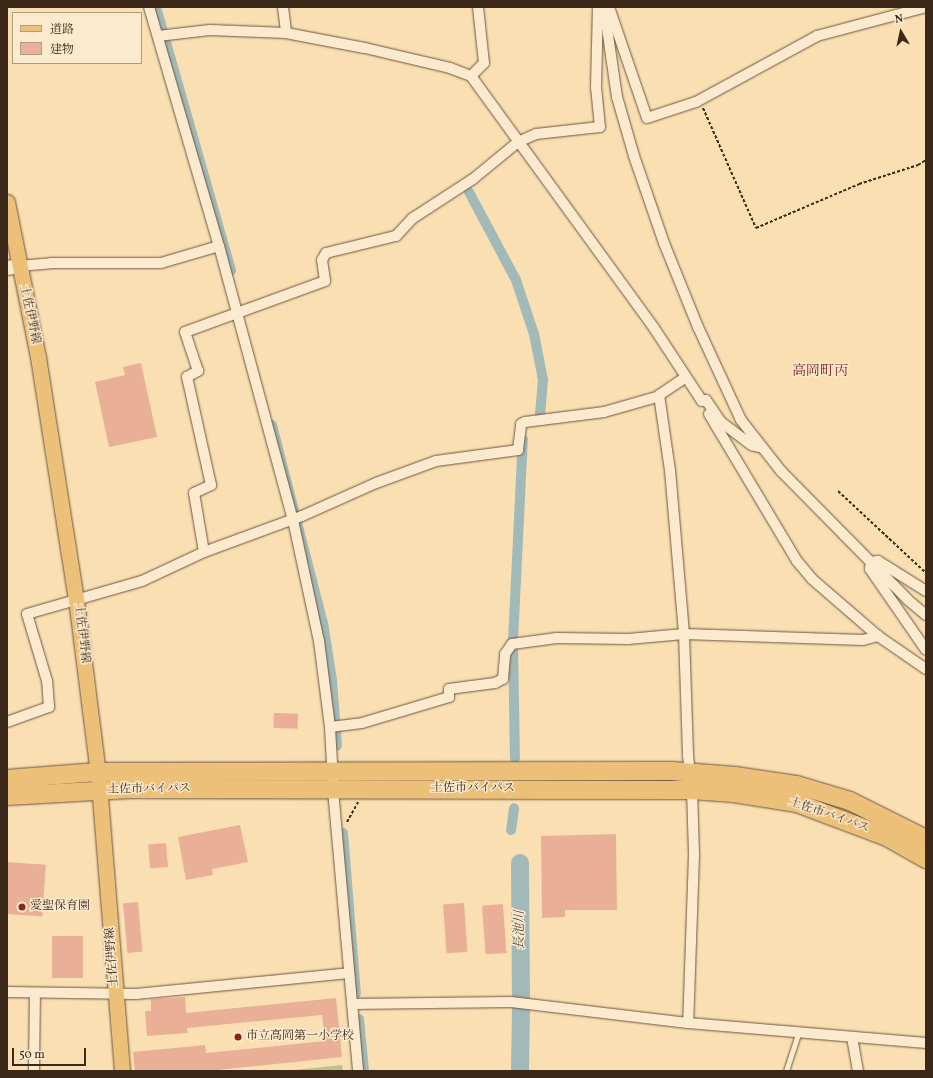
<!DOCTYPE html>
<html>
<head>
<meta charset="utf-8">
<style>
	body { margin:0 }
	#map { position:relative; width:933px; height:1078px; overflow:hidden; background:#fadfb3; font-family:Vollkorn,"Noto Serif JP",serif }
	div>[style] { position:absolute }
	[style*='--x'] { left:calc(var(--x)*1px); top:calc(var(--y)*1px); width:calc(var(--w)*1px); rotate:calc(var(--a)*1deg) }
	.green>* { inset:0; background:#c1c18a }
	.canal>* { height:10px; margin:-5px; padding:0 5px; transform-origin:5px; border-radius:5px; background:#a2bab7 }
	.river>* { height:18px; margin:-9px; padding:0 9px; transform-origin:9px; border-radius:9px; background:#a2bab7 }
	.building>* { inset:0; background:#eaaf97; transform-origin:0 0 }
	.path>* { height:2px; margin-top:-1px; transform-origin:0; background:repeating-linear-gradient(90deg,#3c2819 0 3px,transparent 0 5px) }
	.roads { filter:drop-shadow(0 0 1px #6c5640) drop-shadow(0 0 1px #6c5640) }
	.lane>* { height:5px; margin:-2.5px; padding:0 2.5px; transform-origin:2.5px; border-radius:2.5px; background:#fceace }
	.street>* { height:10px; margin:-5px; padding:0 5px; transform-origin:5px; border-radius:5px; background:#fceace }
	.secondary>* { height:14px; margin:-7px; padding:0 7px; transform-origin:7px; border-radius:7px; background:#fceace }
	.primary>* { height:15px; margin:-7.5px; padding:0 7.5px; transform-origin:7.5px; border-radius:7.5px; background:#edc07a }
	.highway>* { height:18px; margin:-9px; padding:0 9px; transform-origin:9px; border-radius:9px; background:#edc07a }
	.dots>* { width:11px; height:11px; translate:-50% -50%; box-sizing:border-box; border:2px solid #fceace; border-radius:50% }
	span { translate:-50% -50%; white-space:nowrap; text-align:center; line-height:1.15; -webkit-text-stroke:3px #fceace; paint-order:stroke }
	.street-label { font-size:12px; color:#3c2819 }
	.poi-label { font-size:12px; color:#3c2819 }
	.left { translate:0 -50%; text-align:left }
	.water-label { font-size:13px; color:#564c40; font-style:italic }
	.quarter-label { font-size:14px; color:#7a1f14 }
	.frame { position:absolute; inset:0; border:8px solid #3c2819; pointer-events:none }
	.legend { position:absolute; left:12px; top:12px; width:130px; height:52px; box-sizing:border-box; background:#fceace; border:1px solid #af9c86; margin:0; padding:5px 7px; list-style:none; font-size:12px; color:#3c2819 }
	.legend li { display:flex; align-items:center; gap:8px; height:20px }
	.legend b { width:20px; border:1px solid #af9c86 }
	.north { position:absolute; left:881px; top:12px; width:40px; height:40px; -webkit-text-stroke:3px #fceace; paint-order:stroke; rotate:351deg; font-size:11px; font-weight:700; line-height:16px; text-align:center; color:#3c2819 }
	.north::after { content:''; display:block; margin:auto; width:14px; height:18px; background:#3c2819; clip-path:polygon(50% 0,100% 100%,50% 72%,0 100%) }
	.scale { position:absolute; left:12px; top:1048px; width:74px; height:18px; box-sizing:border-box; border:2px solid #3c2819; border-top:0; padding-left:5px; font-size:12px; line-height:14px; white-space:nowrap; color:#3c2819; -webkit-text-stroke:3px #fceace; paint-order:stroke }
</style>
</head>
<body>
<div id="map">
	<div class="green">
		<i style="clip-path:polygon(342px 1065px,343px 1071px,284px 1071px)"></i>
	</div>
	<div class="canal">
		<i style="--x:156;--y:7;--w:274;--a:74.1"></i>
		<i style="--x:469;--y:192;--w:100;--a:61.9"></i>
		<i style="--x:516;--y:280;--w:57;--a:71.6"></i>
		<i style="--x:534;--y:334;--w:47;--a:78.9"></i>
		<i style="--x:543;--y:380;--w:38;--a:95"></i>
		<i style="--x:272;--y:425;--w:204;--a:75.6"></i>
		<i style="--x:323;--y:623;--w:58;--a:81"></i>
		<i style="--x:332;--y:680;--w:66;--a:85.7"></i>
		<i style="--x:513;--y:641;--w:202;--a:-87.2"></i>
		<i style="--x:513;--y:646;--w:112;--a:89"></i>
		<i style="--x:511;--y:830;--w:22;--a:-82"></i>
		<i style="--x:343;--y:833;--w:161;--a:85.4"></i>
		<i style="--x:359;--y:1019;--w:52;--a:84.5"></i>
	</div>
	<div class="river">
		<i style="--x:520;--y:863;--w:134;--a:89.6"></i>
		<i style="--x:520;--y:1071;--w:64;--a:-89.1"></i>
	</div>
	<div class="building">
		<i style="clip-path:polygon(141px 363px,157px 437px,109px 447px,95px 382px,125px 375px,123px 367px)"></i>
		<i style="left:274px;top:713px;width:24px;height:15px;rotate:2deg"></i>
		<i style="clip-path:polygon(240px 825px,248px 862px,212px 869px,213px 875px,186px 880px,178px 837px)"></i>
		<i style="clip-path:polygon(616px 834px,617px 910px,565px 910px,565px 917px,542px 918px,541px 836px)"></i>
		<i style="left:166px;top:843px;width:24px;height:18px;rotate:85deg"></i>
		<i style="left:7px;top:862px;width:39px;height:52px;rotate:4deg"></i>
		<i style="left:138px;top:902px;width:50px;height:15px;rotate:85deg"></i>
		<i style="left:464px;top:903px;width:49px;height:21px;rotate:86deg"></i>
		<i style="left:503px;top:904px;width:49px;height:21px;rotate:86deg"></i>
		<i style="left:52px;top:936px;width:31px;height:42px"></i>
		<i style="clip-path:polygon(185px 997px,186px 1013px,336px 998px,342px 1057px,208px 1071px,135px 1071px,133px 1052px,205px 1045px,206px 1053px,325px 1041px,322px 1015px,187px 1028px,188px 1033px,147px 1036px,145px 1011px,151px 1011px,151px 999px)"></i>
	</div>
	<div class="path">
		<i style="--x:703;--y:108;--w:131;--a:66.2"></i>
		<i style="--x:756;--y:228;--w:112;--a:-23.1"></i>
		<i style="--x:859;--y:184;--w:62;--a:-17.9"></i>
		<i style="--x:918;--y:165;--w:9;--a:-32"></i>
		<i style="--x:838;--y:491;--w:120;--a:43"></i>
		<i style="--x:347;--y:822;--w:23;--a:-61"></i>
	</div>
	<div class="roads">
		<div class="lane">
			<i style="--x:786;--y:1071;--w:40;--a:-72"></i>
		</div>
		<div class="street">
			<i style="--x:149;--y:7;--w:249;--a:73.7"></i>
			<i style="--x:219;--y:246;--w:284;--a:74.9"></i>
			<i style="--x:293;--y:520;--w:124;--a:77.9"></i>
			<i style="--x:319;--y:641;--w:87;--a:82.7"></i>
			<i style="--x:330;--y:727;--w:74;--a:86.9"></i>
			<i style="--x:334;--y:801;--w:271;--a:84.9"></i>
			<i style="--x:283;--y:7;--w:26;--a:83"></i>
			<i style="--x:604;--y:7;--w:91;--a:81.8"></i>
			<i style="--x:617;--y:97;--w:61;--a:73.9"></i>
			<i style="--x:634;--y:156;--w:92;--a:71"></i>
			<i style="--x:664;--y:243;--w:91;--a:68"></i>
			<i style="--x:698;--y:327;--w:102;--a:65.2"></i>
			<i style="--x:741;--y:420;--w:65;--a:51.9"></i>
			<i style="--x:781;--y:471;--w:181;--a:45.4"></i>
			<i style="--x:908;--y:600;--w:23;--a:40"></i>
			<i style="--x:609;--y:7;--w:117;--a:71.1"></i>
			<i style="--x:647;--y:118;--w:52;--a:-18.1"></i>
			<i style="--x:696;--y:102;--w:138;--a:-28.6"></i>
			<i style="--x:817;--y:36;--w:113;--a:-14.9"></i>
			<i style="--x:158;--y:36;--w:52;--a:-6.6"></i>
			<i style="--x:210;--y:30;--w:76;--a:2.3"></i>
			<i style="--x:286;--y:33;--w:80;--a:10.8"></i>
			<i style="--x:365;--y:48;--w:87;--a:13.2"></i>
			<i style="--x:450;--y:68;--w:22;--a:21"></i>
			<i style="--x:471;--y:76;--w:311;--a:54"></i>
			<i style="--x:654;--y:328;--w:87;--a:56.7"></i>
			<i style="--x:702;--y:401;--w:4;--a:-14"></i>
			<i style="--x:706;--y:400;--w:27;--a:56"></i>
			<i style="--x:721;--y:422;--w:39;--a:37"></i>
			<i style="--x:752;--y:445;--w:7;--a:16"></i>
			<i style="--x:471;--y:76;--w:18;--a:-45"></i>
			<i style="--x:484;--y:63;--w:56;--a:-96.1"></i>
			<i style="--x:19;--y:266;--w:32;--a:-5"></i>
			<i style="--x:51;--y:263;--w:110;--a:0"></i>
			<i style="--x:161;--y:263;--w:60;--a:-16.3"></i>
			<i style="--x:686;--y:377;--w:32;--a:146"></i>
			<i style="--x:659;--y:395;--w:76;--a:81.7"></i>
			<i style="--x:670;--y:470;--w:165;--a:85.1"></i>
			<i style="--x:684;--y:634;--w:122;--a:88.1"></i>
			<i style="--x:688;--y:756;--w:34;--a:83"></i>
			<i style="--x:692;--y:790;--w:65;--a:88.2"></i>
			<i style="--x:694;--y:855;--w:168;--a:92"></i>
			<i style="--x:709;--y:414;--w:171;--a:59.1"></i>
			<i style="--x:797;--y:561;--w:23;--a:50"></i>
			<i style="--x:812;--y:579;--w:87;--a:40.8"></i>
			<i style="--x:878;--y:636;--w:58;--a:34.5"></i>
			<i style="--x:204;--y:552;--w:60;--a:-99.6"></i>
			<i style="--x:194;--y:493;--w:19;--a:-25"></i>
			<i style="--x:211;--y:485;--w:111;--a:-102.5"></i>
			<i style="--x:187;--y:377;--w:13;--a:-29"></i>
			<i style="--x:198;--y:371;--w:41;--a:-108.4"></i>
			<i style="--x:185;--y:332;--w:149;--a:-20"></i>
			<i style="--x:325;--y:281;--w:21;--a:-98"></i>
			<i style="--x:322;--y:260;--w:8;--a:-60"></i>
			<i style="--x:326;--y:253;--w:72;--a:-13.7"></i>
			<i style="--x:396;--y:236;--w:25;--a:-47"></i>
			<i style="--x:413;--y:218;--w:72;--a:-33"></i>
			<i style="--x:473;--y:179;--w:58;--a:-39.4"></i>
			<i style="--x:518;--y:142;--w:20;--a:-24"></i>
			<i style="--x:536;--y:134;--w:64;--a:-6.2"></i>
			<i style="--x:600;--y:127;--w:40;--a:-95.7"></i>
			<i style="--x:596;--y:87;--w:80;--a:-88.6"></i>
			<i style="--x:926;--y:591;--w:57;--a:-148"></i>
			<i style="--x:878;--y:561;--w:7;--a:172"></i>
			<i style="--x:871;--y:562;--w:7;--a:98"></i>
			<i style="--x:870;--y:569;--w:98;--a:55.3"></i>
			<i style="--x:7;--y:722;--w:45;--a:-19.7"></i>
			<i style="--x:49;--y:707;--w:26;--a:-94"></i>
			<i style="--x:47;--y:681;--w:70;--a:-106.6"></i>
			<i style="--x:27;--y:614;--w:120;--a:-16"></i>
			<i style="--x:142;--y:581;--w:68;--a:-25.1"></i>
			<i style="--x:204;--y:552;--w:104;--a:-20.2"></i>
			<i style="--x:302;--y:516;--w:81;--a:-24"></i>
			<i style="--x:376;--y:483;--w:64;--a:-20.1"></i>
			<i style="--x:436;--y:461;--w:83;--a:-7.6"></i>
			<i style="--x:518;--y:450;--w:26;--a:-83"></i>
			<i style="--x:521;--y:424;--w:4;--a:-27"></i>
			<i style="--x:525;--y:422;--w:80;--a:-7.2"></i>
			<i style="--x:604;--y:412;--w:58;--a:-15.9"></i>
			<i style="--x:330;--y:727;--w:32;--a:-7"></i>
			<i style="--x:362;--y:723;--w:91;--a:-16.6"></i>
			<i style="--x:449;--y:697;--w:8;--a:-90"></i>
			<i style="--x:449;--y:689;--w:46;--a:-7.4"></i>
			<i style="--x:495;--y:683;--w:9;--a:-27"></i>
			<i style="--x:503;--y:679;--w:25;--a:-85"></i>
			<i style="--x:505;--y:654;--w:12;--a:-55"></i>
			<i style="--x:512;--y:644;--w:45;--a:-7.6"></i>
			<i style="--x:557;--y:638;--w:71;--a:0.8"></i>
			<i style="--x:628;--y:639;--w:56;--a:-5.1"></i>
			<i style="--x:684;--y:634;--w:179;--a:1.9"></i>
			<i style="--x:863;--y:640;--w:16;--a:-15"></i>
			<i style="--x:7;--y:992;--w:129;--a:0.9"></i>
			<i style="--x:136;--y:994;--w:214;--a:-5.6"></i>
			<i style="--x:352;--y:1004;--w:159;--a:-0.7"></i>
			<i style="--x:511;--y:1002;--w:178;--a:6.8"></i>
			<i style="--x:688;--y:1023;--w:239;--a:4.8"></i>
			<i style="--x:852;--y:1037;--w:35;--a:80"></i>
			<i style="--x:34;--y:1071;--w:78;--a:-89.3"></i>
		</div>
		<div class="secondary">
			<i style="--x:7;--y:268;--w:12;--a:-9"></i>
		</div>
		<div class="primary">
			<i style="--x:7;--y:202;--w:158;--a:78.7"></i>
			<i style="--x:38;--y:357;--w:245;--a:81.1"></i>
			<i style="--x:76;--y:599;--w:174;--a:82.8"></i>
			<i style="--x:98;--y:772;--w:300;--a:85.4"></i>
		</div>
		<div class="highway">
			<i style="--x:7;--y:779;--w:91;--a:-4.4"></i>
			<i style="--x:98;--y:772;--w:573;--a:-0.1"></i>
			<i style="--x:671;--y:771;--w:64;--a:4.5"></i>
			<i style="--x:735;--y:776;--w:63;--a:8.3"></i>
			<i style="--x:797;--y:785;--w:55;--a:16.8"></i>
			<i style="--x:850;--y:801;--w:85;--a:26.6"></i>
			<i style="--x:7;--y:796;--w:123;--a:-3.3"></i>
			<i style="--x:130;--y:789;--w:562;--a:0.1"></i>
			<i style="--x:692;--y:790;--w:42;--a:4.1"></i>
			<i style="--x:734;--y:793;--w:64;--a:9"></i>
			<i style="--x:797;--y:803;--w:96;--a:20.7"></i>
			<i style="--x:887;--y:837;--w:45;--a:29.4"></i>
		</div>
	</div>
	<div class="dots">
		<i style="left:22px;top:907px;background:#8f2418"></i>
		<i style="left:238px;top:1037px;background:#8f2418"></i>
	</div>
	<div class="street-label">
		<span style="left:29px;top:315px;rotate:78deg">土佐伊野線</span>
		<span style="left:81px;top:634px;rotate:83deg">土佐伊野線</span>
		<span style="left:473px;top:789px">土佐市バイパス</span>
		<span style="left:149px;top:790px;rotate:-1deg">土佐市バイパス</span>
		<span style="left:829px;top:816px;rotate:19deg">土佐市バイパス</span>
		<span style="left:113px;top:957px;rotate:-94deg">土佐伊野線</span>
	</div>
	<div class="poi-label">
		<span class="left" style="left:30px;top:907px">愛聖保育園</span>
		<span class="left" style="left:246px;top:1037px">市立高岡第一小学校</span>
	</div>
	<div class="water-label">
		<span style="left:520px;top:930px;rotate:-90deg">長池川</span>
	</div>
	<div class="quarter-label">
		<span style="left:820px;top:372px">高岡町丙</span>
	</div>
	<div class="frame"></div>
	<ul class="legend">
	<li><b style="height:5px;background:#edc07a"></b>道路</li>
	<li><b style="height:11px;background:#eaaf97"></b>建物</li>
	</ul>
	<div class="north">N</div>
	<div class="scale">50 m</div>
</div>
</body>
</html>
